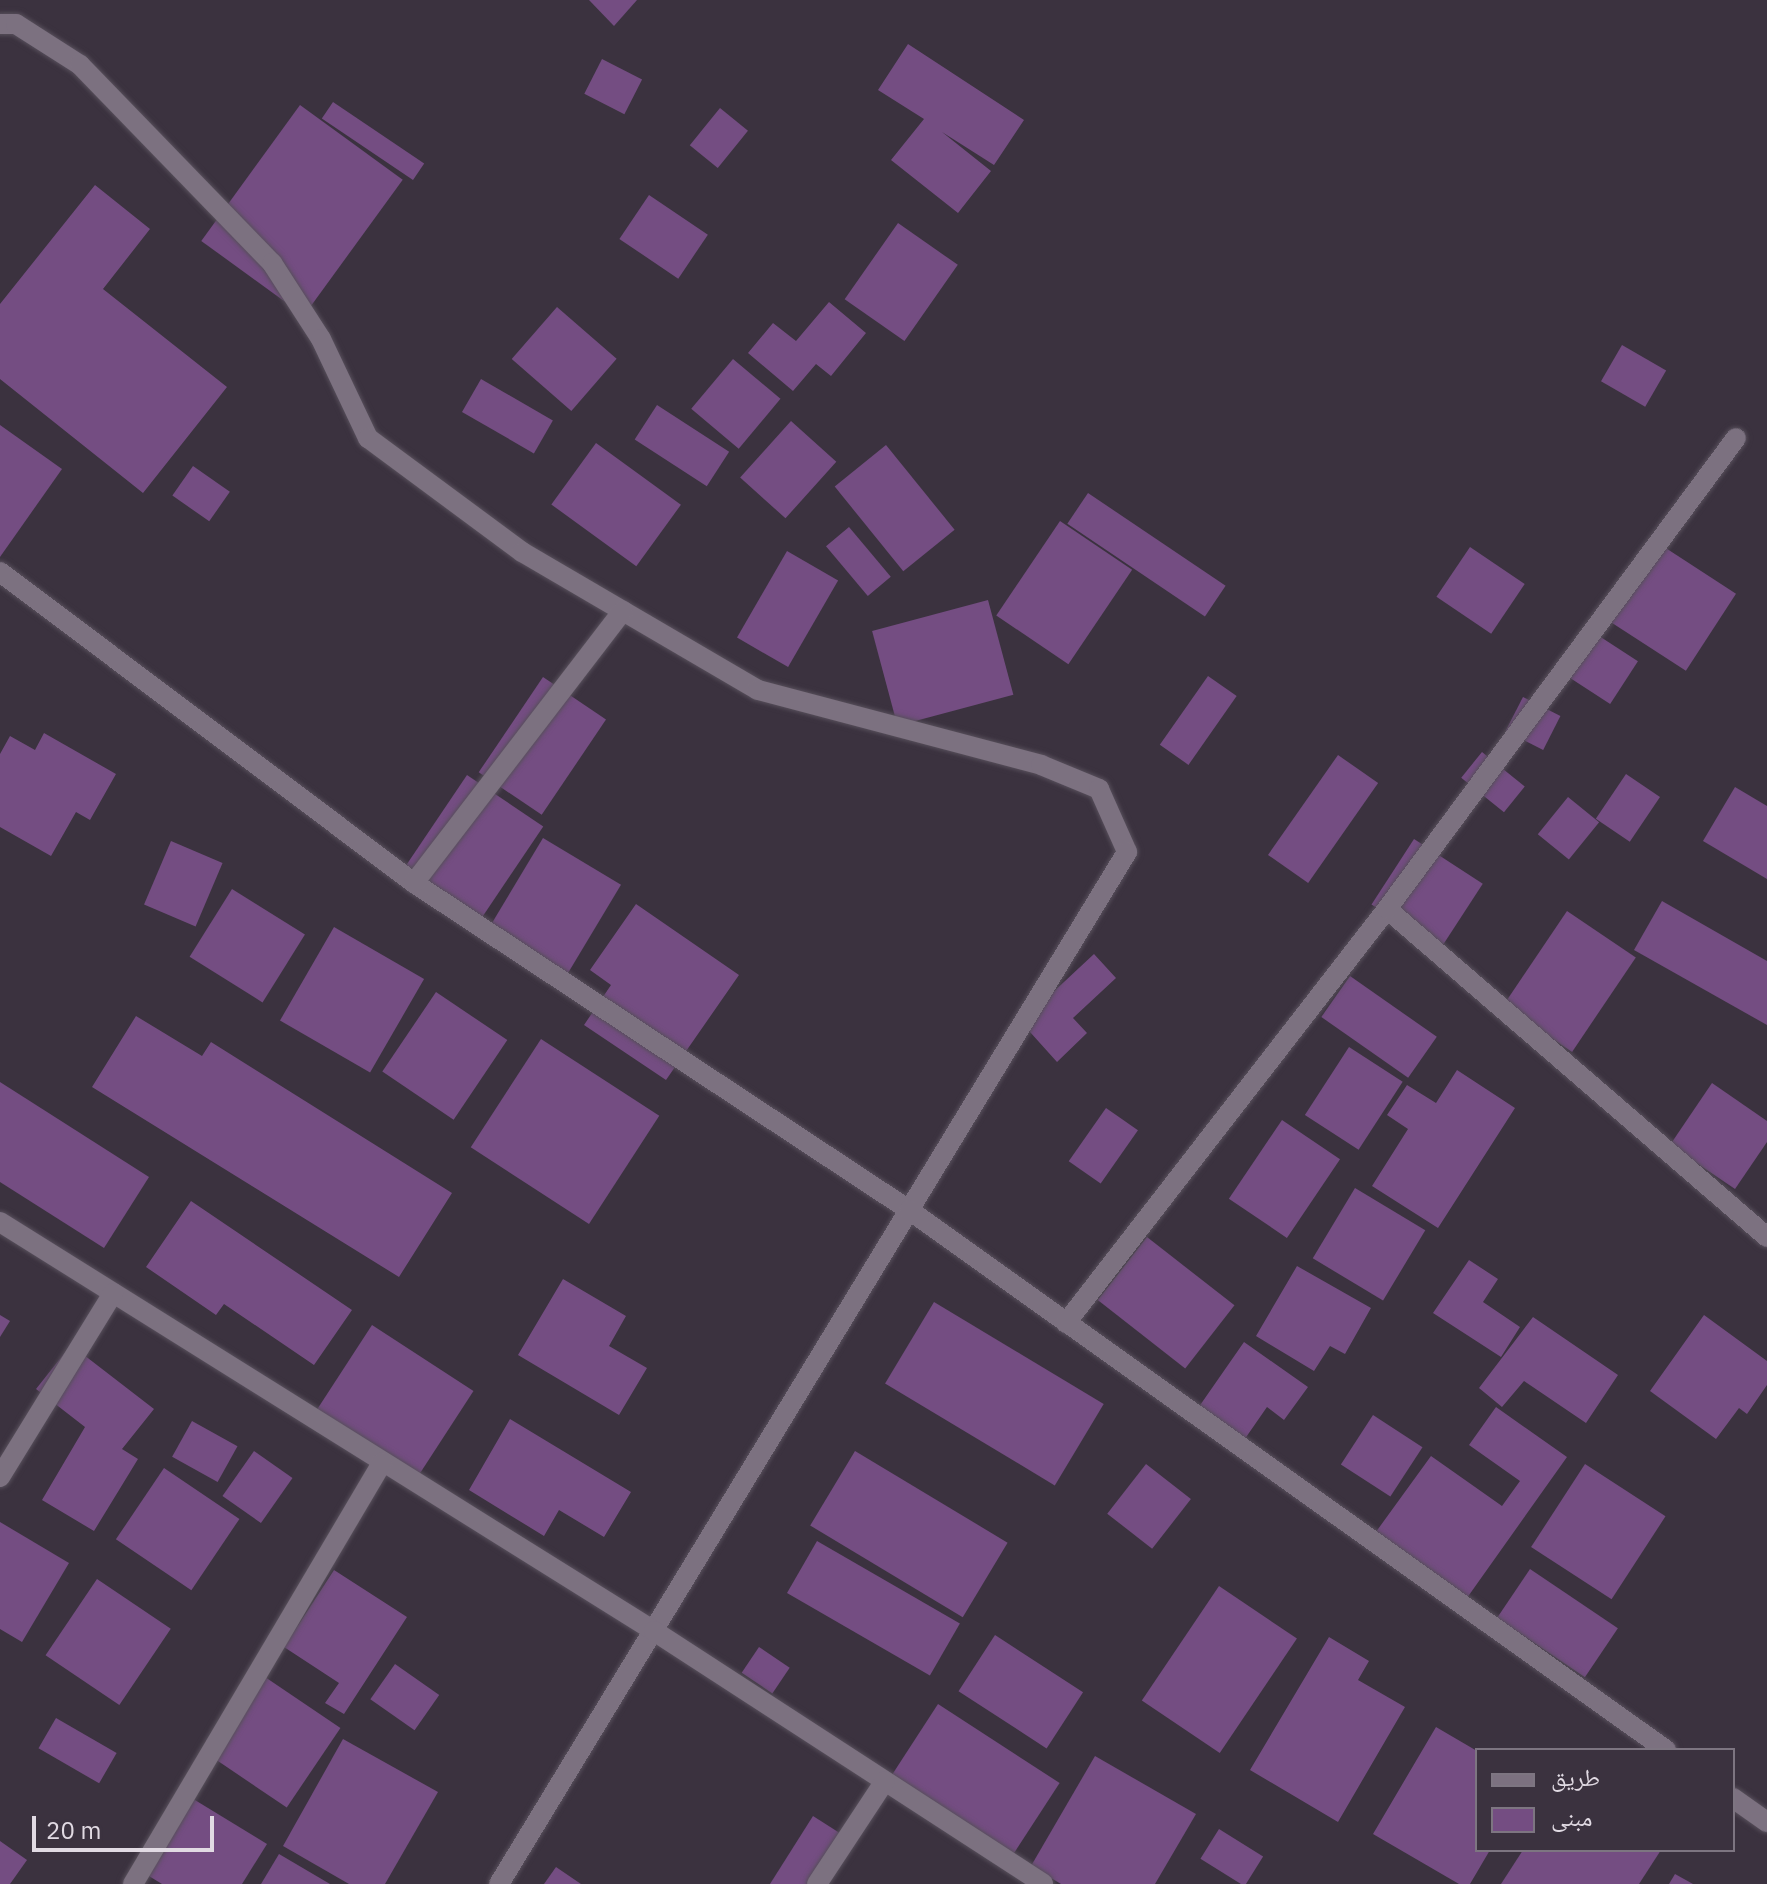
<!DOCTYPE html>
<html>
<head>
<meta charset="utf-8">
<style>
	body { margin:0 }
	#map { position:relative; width:1767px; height:1884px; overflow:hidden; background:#3b323f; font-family:"IBM Plex Sans","Noto Naskh Arabic",sans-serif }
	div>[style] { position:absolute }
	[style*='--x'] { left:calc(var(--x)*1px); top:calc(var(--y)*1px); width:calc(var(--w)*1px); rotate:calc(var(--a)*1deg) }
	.building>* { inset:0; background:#744d82; transform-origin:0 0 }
	.roads { filter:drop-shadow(0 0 2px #574f5b) drop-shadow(0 0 2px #574f5b) }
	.street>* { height:20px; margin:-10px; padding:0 10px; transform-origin:10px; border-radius:10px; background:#7c7180 }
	span { translate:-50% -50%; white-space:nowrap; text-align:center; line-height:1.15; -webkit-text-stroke:6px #3b323f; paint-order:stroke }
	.legend { position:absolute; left:1475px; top:1748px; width:260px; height:104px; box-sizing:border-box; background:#3b323f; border:2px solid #7d7581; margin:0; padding:10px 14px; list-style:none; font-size:24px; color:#e1dae3 }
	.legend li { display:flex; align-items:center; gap:16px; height:40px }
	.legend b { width:40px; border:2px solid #7d7581 }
	.scale { position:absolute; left:32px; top:1816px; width:182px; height:36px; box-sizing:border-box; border:4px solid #e1dae3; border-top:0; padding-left:10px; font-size:24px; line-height:28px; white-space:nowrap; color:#e1dae3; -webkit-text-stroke:6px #3b323f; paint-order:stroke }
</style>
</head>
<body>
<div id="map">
	<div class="building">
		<i style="clip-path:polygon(589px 0,637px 0,614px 26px)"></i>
		<i style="clip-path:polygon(908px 44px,1024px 120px,994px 165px,942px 132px,991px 171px,958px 213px,891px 160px,924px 119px,878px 90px)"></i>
		<i style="left:602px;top:59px;width:45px;height:39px;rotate:27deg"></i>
		<i style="left:333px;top:102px;width:110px;height:20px;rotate:34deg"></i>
		<i style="left:300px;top:105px;width:127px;height:168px;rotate:36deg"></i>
		<i style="left:720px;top:108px;width:36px;height:48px;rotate:39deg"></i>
		<i style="clip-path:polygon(95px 185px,150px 229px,103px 289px,227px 387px,143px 493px,0 379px,0 304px)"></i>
		<i style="left:649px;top:195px;width:71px;height:53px;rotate:34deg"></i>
		<i style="left:898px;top:223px;width:73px;height:93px;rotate:35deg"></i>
		<i style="clip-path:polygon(829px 302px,866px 333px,831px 376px,816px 364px,793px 391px,748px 353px,773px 323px,796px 341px)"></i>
		<i style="left:557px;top:307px;width:79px;height:69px;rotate:41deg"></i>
		<i style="left:1622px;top:345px;width:51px;height:42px;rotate:30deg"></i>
		<i style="left:733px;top:359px;width:62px;height:65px;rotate:40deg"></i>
		<i style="left:481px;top:379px;width:83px;height:38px;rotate:30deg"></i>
		<i style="left:657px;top:405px;width:86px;height:41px;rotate:33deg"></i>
		<i style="left:791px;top:421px;width:61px;height:76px;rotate:42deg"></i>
		<i style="clip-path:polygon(0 425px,62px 469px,0 557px)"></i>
		<i style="left:596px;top:443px;width:105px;height:76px;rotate:36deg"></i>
		<i style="left:886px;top:445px;width:109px;height:66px;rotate:51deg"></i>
		<i style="left:193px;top:466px;width:45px;height:36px;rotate:35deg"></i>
		<i style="left:1088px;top:493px;width:166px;height:37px;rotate:34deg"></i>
		<i style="left:1060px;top:521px;width:87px;height:114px;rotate:34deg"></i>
		<i style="left:849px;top:527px;width:65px;height:30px;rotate:50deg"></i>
		<i style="left:1658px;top:543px;width:93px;height:92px;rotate:33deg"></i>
		<i style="left:1470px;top:547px;width:66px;height:60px;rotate:34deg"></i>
		<i style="left:787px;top:551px;width:59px;height:100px;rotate:30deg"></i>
		<i style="left:988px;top:600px;width:98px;height:120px;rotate:75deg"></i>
		<i style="left:1596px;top:634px;width:50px;height:51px;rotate:33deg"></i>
		<i style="left:1208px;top:676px;width:35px;height:84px;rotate:35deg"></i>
		<i style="left:543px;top:677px;width:76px;height:115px;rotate:34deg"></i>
		<i style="left:1523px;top:697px;width:42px;height:38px;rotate:27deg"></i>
		<i style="clip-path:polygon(44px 733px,116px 774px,90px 820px,76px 812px,51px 856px,0 827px,0 754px,10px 736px,35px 750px)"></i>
		<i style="left:1482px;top:752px;width:55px;height:33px;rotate:39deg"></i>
		<i style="left:1338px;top:755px;width:49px;height:122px;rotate:35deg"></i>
		<i style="left:1626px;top:774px;width:41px;height:54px;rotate:34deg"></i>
		<i style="left:467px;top:775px;width:92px;height:113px;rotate:34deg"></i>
		<i style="clip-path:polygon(1735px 787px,1767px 806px,1767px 879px,1703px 841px)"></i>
		<i style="left:1568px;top:797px;width:40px;height:48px;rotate:39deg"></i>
		<i style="left:543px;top:838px;width:91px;height:118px;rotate:31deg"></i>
		<i style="left:1414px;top:839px;width:82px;height:78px;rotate:33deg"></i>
		<i style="left:171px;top:841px;width:56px;height:69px;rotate:23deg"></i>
		<i style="left:232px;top:889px;width:86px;height:80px;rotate:32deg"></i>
		<i style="clip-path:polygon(1662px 901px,1767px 961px,1767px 1025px,1634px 950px)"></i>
		<i style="clip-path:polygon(636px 904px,739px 975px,666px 1080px,584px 1025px,611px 985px,590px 970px)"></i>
		<i style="left:1567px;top:911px;width:83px;height:114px;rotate:34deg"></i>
		<i style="left:334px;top:927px;width:104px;height:108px;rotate:30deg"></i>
		<i style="clip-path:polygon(1094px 954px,1116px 978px,1073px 1018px,1087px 1033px,1057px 1062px,1021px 1022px)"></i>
		<i style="left:1350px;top:976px;width:106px;height:50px;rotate:35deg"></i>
		<i style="left:436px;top:992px;width:86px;height:96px;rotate:34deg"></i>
		<i style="clip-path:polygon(136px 1016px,202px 1056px,211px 1042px,452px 1193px,399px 1277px,92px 1087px)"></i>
		<i style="left:541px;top:1039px;width:141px;height:129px;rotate:33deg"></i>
		<i style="left:1349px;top:1047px;width:64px;height:81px;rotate:33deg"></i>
		<i style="clip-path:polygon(1457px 1070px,1515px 1108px,1438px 1228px,1372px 1186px,1408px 1129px,1387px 1115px,1407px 1085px,1436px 1103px)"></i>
		<i style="clip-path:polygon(0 1082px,149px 1177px,104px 1248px,0 1182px)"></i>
		<i style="clip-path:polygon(1712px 1083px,1767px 1121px,1767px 1142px,1735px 1189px,1670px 1145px)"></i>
		<i style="left:1106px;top:1108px;width:39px;height:65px;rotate:35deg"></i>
		<i style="left:1282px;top:1120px;width:70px;height:95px;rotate:34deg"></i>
		<i style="left:1355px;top:1188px;width:82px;height:82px;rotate:31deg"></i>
		<i style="clip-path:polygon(191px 1201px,352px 1310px,314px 1365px,224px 1304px,216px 1315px,146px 1267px)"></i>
		<i style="left:1147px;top:1237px;width:111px;height:80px;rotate:38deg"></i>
		<i style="clip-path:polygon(1469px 1260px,1498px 1279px,1483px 1302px,1520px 1327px,1501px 1357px,1433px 1313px)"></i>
		<i style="clip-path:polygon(1297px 1266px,1371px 1308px,1345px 1354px,1330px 1346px,1314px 1371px,1256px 1336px)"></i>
		<i style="clip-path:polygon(563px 1279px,626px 1316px,609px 1346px,647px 1368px,619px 1415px,518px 1355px)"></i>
		<i style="left:934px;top:1302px;width:198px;height:95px;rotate:31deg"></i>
		<i style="clip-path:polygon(0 1315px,10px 1321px,0 1337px)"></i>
		<i style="clip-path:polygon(1704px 1315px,1767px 1361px,1767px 1385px,1747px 1414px,1739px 1408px,1716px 1439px,1650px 1391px)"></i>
		<i style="clip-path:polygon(1533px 1317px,1618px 1375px,1586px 1423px,1524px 1381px,1502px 1407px,1479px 1388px)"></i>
		<i style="left:372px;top:1325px;width:121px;height:117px;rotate:33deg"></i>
		<i style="clip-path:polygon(1244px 1342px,1308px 1387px,1284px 1420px,1267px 1407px,1242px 1443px,1196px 1411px)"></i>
		<i style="clip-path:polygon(71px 1345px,154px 1409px,122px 1449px,138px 1459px,94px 1531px,42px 1500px,85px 1427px,36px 1389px)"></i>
		<i style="clip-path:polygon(1496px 1407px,1567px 1457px,1457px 1612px,1365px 1547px,1431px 1456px,1502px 1506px,1520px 1481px,1469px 1445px)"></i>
		<i style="left:1373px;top:1415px;width:59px;height:59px;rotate:33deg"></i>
		<i style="clip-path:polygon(510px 1419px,631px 1492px,604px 1537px,559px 1510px,544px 1536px,469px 1490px)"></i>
		<i style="left:192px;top:1421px;width:52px;height:41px;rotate:29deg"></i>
		<i style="left:254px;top:1451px;width:47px;height:55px;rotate:35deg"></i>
		<i style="left:855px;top:1451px;width:178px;height:87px;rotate:31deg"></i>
		<i style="left:1146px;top:1464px;width:57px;height:63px;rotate:38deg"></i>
		<i style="left:1585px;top:1464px;width:96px;height:99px;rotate:33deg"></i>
		<i style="left:164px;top:1468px;width:91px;height:86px;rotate:34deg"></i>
		<i style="clip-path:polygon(0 1522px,69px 1563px,22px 1642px,0 1629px)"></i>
		<i style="left:817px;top:1541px;width:165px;height:60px;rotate:30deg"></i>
		<i style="left:1530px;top:1569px;width:106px;height:59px;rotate:34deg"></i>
		<i style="clip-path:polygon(334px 1570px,407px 1617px,344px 1714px,325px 1703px,339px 1683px,284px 1647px)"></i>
		<i style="left:97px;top:1579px;width:89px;height:92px;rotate:34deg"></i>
		<i style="left:1219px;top:1586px;width:94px;height:138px;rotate:34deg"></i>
		<i style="left:995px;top:1635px;width:105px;height:67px;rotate:33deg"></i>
		<i style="clip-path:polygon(1329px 1637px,1369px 1661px,1358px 1680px,1405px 1707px,1338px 1822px,1250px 1770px)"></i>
		<i style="left:759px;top:1647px;width:37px;height:31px;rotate:34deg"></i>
		<i style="left:395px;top:1664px;width:54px;height:43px;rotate:35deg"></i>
		<i style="left:265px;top:1677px;width:91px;height:96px;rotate:34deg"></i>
		<i style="left:938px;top:1704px;width:145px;height:102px;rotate:33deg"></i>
		<i style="left:56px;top:1718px;width:70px;height:35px;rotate:30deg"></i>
		<i style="clip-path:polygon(1436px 1727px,1477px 1751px,1477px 1850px,1490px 1850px,1470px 1884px,1459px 1884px,1373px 1834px)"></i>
		<i style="clip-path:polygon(343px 1739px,438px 1792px,385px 1884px,349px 1884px,283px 1846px)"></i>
		<i style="clip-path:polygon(1095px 1756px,1196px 1814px,1155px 1884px,1061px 1884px,1031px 1866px)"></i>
		<i style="clip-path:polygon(190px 1797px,267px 1844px,242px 1884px,162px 1884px,144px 1873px)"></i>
		<i style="clip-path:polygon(813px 1816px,846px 1837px,816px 1884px,770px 1884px)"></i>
		<i style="left:1219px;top:1829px;width:52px;height:35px;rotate:32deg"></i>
		<i style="clip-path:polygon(0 1841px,27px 1860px,10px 1884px,0 1884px)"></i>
		<i style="clip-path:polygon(1523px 1850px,1661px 1850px,1639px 1884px,1501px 1884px)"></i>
		<i style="clip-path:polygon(279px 1854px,330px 1884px,261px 1884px)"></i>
		<i style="clip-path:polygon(556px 1867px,581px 1884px,544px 1884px)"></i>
		<i style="clip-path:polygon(1675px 1874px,1693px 1884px,1669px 1884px)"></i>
	</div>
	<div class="roads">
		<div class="street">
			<i style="--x:0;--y:24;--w:16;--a:0"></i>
			<i style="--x:16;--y:24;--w:76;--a:32.6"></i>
			<i style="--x:80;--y:65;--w:276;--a:45.9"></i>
			<i style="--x:272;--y:263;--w:90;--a:57.2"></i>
			<i style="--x:321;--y:339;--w:110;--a:64.6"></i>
			<i style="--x:368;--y:438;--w:192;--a:36.5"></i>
			<i style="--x:522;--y:552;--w:273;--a:30.3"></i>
			<i style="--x:758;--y:690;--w:293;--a:14.8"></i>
			<i style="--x:1041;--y:765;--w:63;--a:22.5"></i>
			<i style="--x:1099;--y:789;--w:69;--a:66"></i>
			<i style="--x:1127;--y:852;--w:1208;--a:121.32"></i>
			<i style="--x:0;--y:572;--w:518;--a:36.91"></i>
			<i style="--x:414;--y:883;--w:593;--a:33.45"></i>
			<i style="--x:909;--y:1210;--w:930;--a:35.5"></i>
			<i style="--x:414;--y:883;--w:343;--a:-52.5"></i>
			<i style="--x:1387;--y:909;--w:502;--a:40.8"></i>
			<i style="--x:0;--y:1222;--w:771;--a:32.02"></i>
			<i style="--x:654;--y:1631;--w:464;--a:33"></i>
			<i style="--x:1066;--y:1323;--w:524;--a:-52.21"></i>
			<i style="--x:1387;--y:909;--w:586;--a:-53.46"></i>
			<i style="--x:0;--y:1477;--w:216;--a:-58.4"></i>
			<i style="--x:1733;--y:1798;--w:42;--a:35.2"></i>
			<i style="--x:133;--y:1884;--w:490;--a:-59.4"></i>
			<i style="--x:817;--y:1884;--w:123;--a:-56.6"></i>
		</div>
	</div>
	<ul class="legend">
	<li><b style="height:10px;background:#7c7180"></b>طريق</li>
	<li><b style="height:22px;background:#744d82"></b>مبنى</li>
	</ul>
	<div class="scale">20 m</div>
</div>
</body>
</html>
